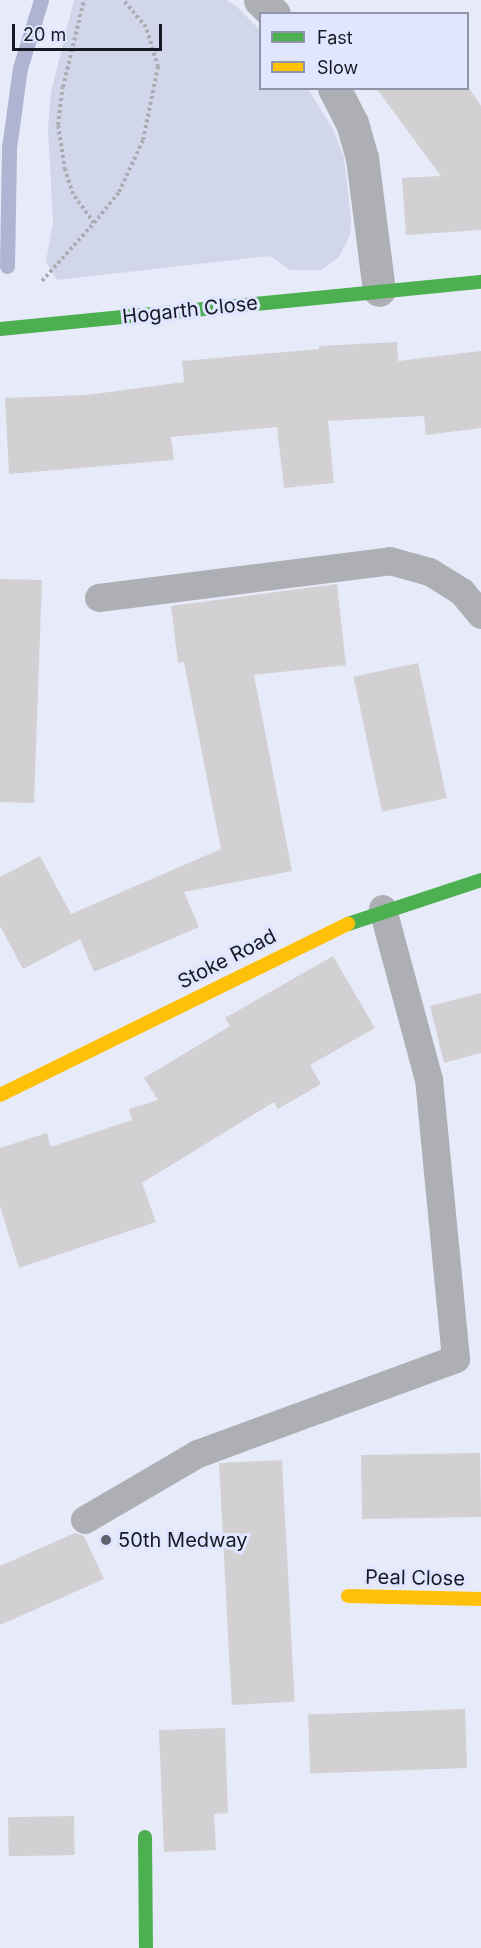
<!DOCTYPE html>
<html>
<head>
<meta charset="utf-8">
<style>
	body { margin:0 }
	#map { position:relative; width:481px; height:1948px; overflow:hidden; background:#e7eaf8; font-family:Inter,sans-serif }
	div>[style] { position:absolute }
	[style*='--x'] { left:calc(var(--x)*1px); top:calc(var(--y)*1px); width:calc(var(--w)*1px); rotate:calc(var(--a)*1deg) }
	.green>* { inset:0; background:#d2d6ea }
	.stream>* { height:15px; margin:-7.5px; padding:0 7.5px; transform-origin:7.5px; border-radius:7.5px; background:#aeb4d1 }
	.building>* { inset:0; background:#d3d0d3; transform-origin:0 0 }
	.path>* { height:4px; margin-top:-2px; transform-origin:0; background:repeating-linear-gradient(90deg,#abacb1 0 3px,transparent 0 6px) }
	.lane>* { height:28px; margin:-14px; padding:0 14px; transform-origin:14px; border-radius:14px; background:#aeafb5 }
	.street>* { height:33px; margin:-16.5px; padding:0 16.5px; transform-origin:16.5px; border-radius:16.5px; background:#aeafb5 }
	.fast>* { height:14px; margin:-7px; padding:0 7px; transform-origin:7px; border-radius:7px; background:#4caf50 }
	.slow>* { height:14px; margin:-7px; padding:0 7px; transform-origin:7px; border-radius:7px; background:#ffc107 }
	.dots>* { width:16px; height:16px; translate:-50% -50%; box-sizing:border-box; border:3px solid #e0e6ff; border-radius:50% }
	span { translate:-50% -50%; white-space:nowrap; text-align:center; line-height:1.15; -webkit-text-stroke:6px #e0e6ff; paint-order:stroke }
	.street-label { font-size:20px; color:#181a23 }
	.poi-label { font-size:20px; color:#181a23 }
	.left { translate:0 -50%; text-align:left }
	.legend { position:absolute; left:259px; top:12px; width:210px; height:78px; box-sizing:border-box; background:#e0e6ff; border:2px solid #9094a7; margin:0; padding:8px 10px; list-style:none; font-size:18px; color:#181a23 }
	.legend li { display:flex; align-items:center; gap:12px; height:30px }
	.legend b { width:30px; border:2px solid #9094a7 }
	.scale { position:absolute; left:12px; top:24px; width:150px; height:27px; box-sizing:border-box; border:3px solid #181a23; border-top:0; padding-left:8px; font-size:18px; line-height:21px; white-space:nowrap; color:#181a23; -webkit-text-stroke:4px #e0e6ff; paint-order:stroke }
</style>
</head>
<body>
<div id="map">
	<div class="green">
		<i style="clip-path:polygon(74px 0,227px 0,236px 6px,260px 30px,260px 88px,308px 89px,334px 131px,344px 158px,351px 219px,350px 235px,339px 257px,321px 270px,290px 270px,270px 256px,57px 280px,46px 262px,53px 221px,48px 128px,51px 92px)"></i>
	</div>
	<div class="stream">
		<i style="--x:7;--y:266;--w:118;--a:-89"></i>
		<i style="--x:9;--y:148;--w:81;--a:-82.2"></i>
		<i style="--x:20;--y:68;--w:71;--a:-72.8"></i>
	</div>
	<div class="building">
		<i style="clip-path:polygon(376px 88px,469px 88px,481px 106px,481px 230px,406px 235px,402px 178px,441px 176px)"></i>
		<i style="clip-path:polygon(397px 342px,398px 361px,481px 351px,481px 428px,426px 435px,424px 416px,328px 421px,334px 483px,284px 488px,277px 427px,171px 437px,174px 460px,9px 474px,5px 398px,87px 395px,184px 382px,182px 361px,319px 349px,319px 346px)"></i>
		<i style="clip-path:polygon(0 579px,42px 580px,34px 803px,0 802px)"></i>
		<i style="clip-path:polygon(337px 584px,346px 665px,254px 675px,292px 871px,184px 892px,199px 927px,94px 972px,80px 939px,23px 969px,0 926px,0 877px,40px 856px,71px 914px,221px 849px,184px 662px,178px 663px,171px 606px)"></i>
		<i style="left:418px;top:663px;width:138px;height:66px;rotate:78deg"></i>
		<i style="clip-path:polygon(333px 956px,375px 1028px,310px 1065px,321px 1084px,278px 1109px,274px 1102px,142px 1183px,156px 1222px,19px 1268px,0 1206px,0 1148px,47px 1133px,51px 1147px,132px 1120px,129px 1109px,158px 1100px,144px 1078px,230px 1026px,225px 1018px)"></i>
		<i style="clip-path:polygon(481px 993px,481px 1053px,444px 1063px,430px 1006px)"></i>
		<i style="left:480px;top:1453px;width:64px;height:119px;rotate:89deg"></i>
		<i style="left:282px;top:1460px;width:242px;height:63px;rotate:87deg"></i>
		<i style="clip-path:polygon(75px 1533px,84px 1536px,104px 1579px,0 1625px,0 1566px)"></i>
		<i style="left:465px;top:1709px;width:59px;height:157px;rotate:88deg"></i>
		<i style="clip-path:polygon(225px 1728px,228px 1813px,214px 1814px,216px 1850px,164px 1852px,159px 1730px)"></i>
		<i style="left:74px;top:1816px;width:39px;height:66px;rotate:89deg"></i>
	</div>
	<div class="path">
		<i style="--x:94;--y:223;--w:40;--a:-51"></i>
		<i style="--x:119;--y:192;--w:57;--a:-65.2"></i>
		<i style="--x:143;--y:140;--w:75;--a:-78.4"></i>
		<i style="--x:158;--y:67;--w:42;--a:-106.7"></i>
		<i style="--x:146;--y:27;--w:35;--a:-130"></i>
		<i style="--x:42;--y:281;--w:78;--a:-48.1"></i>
		<i style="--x:94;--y:223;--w:36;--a:-126"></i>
		<i style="--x:73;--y:194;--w:25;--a:-108"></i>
		<i style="--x:65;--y:170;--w:46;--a:-98.8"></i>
		<i style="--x:58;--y:125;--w:38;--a:-83"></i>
		<i style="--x:63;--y:87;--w:89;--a:-76.4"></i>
	</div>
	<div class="lane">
		<i style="--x:99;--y:598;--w:293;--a:-7.2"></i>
		<i style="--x:390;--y:561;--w:41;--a:15.4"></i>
		<i style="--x:430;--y:572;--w:38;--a:32"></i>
		<i style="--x:462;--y:592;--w:30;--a:50"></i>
		<i style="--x:85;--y:1520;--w:131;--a:-30.3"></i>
		<i style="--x:198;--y:1454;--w:275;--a:-20.2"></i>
		<i style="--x:456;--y:1359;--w:280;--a:-95.5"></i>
		<i style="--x:429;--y:1080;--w:177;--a:-105.1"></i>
	</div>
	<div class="street">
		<i style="--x:260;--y:0;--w:20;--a:45"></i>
		<i style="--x:334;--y:88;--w:39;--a:63"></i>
		<i style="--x:352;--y:123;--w:36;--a:74"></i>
		<i style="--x:362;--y:158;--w:133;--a:82.7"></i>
	</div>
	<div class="fast">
		<i style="--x:0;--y:329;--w:483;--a:-5.6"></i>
		<i style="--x:348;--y:924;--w:140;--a:-18.3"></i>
		<i style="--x:145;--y:1837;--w:111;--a:89.5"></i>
	</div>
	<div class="slow">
		<i style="--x:0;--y:1095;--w:388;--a:-26.2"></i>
		<i style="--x:348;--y:1596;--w:133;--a:1.3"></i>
	</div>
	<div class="dots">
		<i style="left:106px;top:1540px;background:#60636e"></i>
	</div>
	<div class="street-label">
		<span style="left:190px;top:310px;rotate:-6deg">Hogarth Close</span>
		<span style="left:227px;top:959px;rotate:-27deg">Stoke Road</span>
		<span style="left:415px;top:1578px;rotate:1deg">Peal Close</span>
	</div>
	<div class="poi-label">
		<span class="left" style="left:118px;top:1540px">50th Medway</span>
	</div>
	<ul class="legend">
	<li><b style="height:8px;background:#4caf50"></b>Fast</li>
	<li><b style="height:8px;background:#ffc107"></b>Slow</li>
	</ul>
	<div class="scale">20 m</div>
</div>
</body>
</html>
